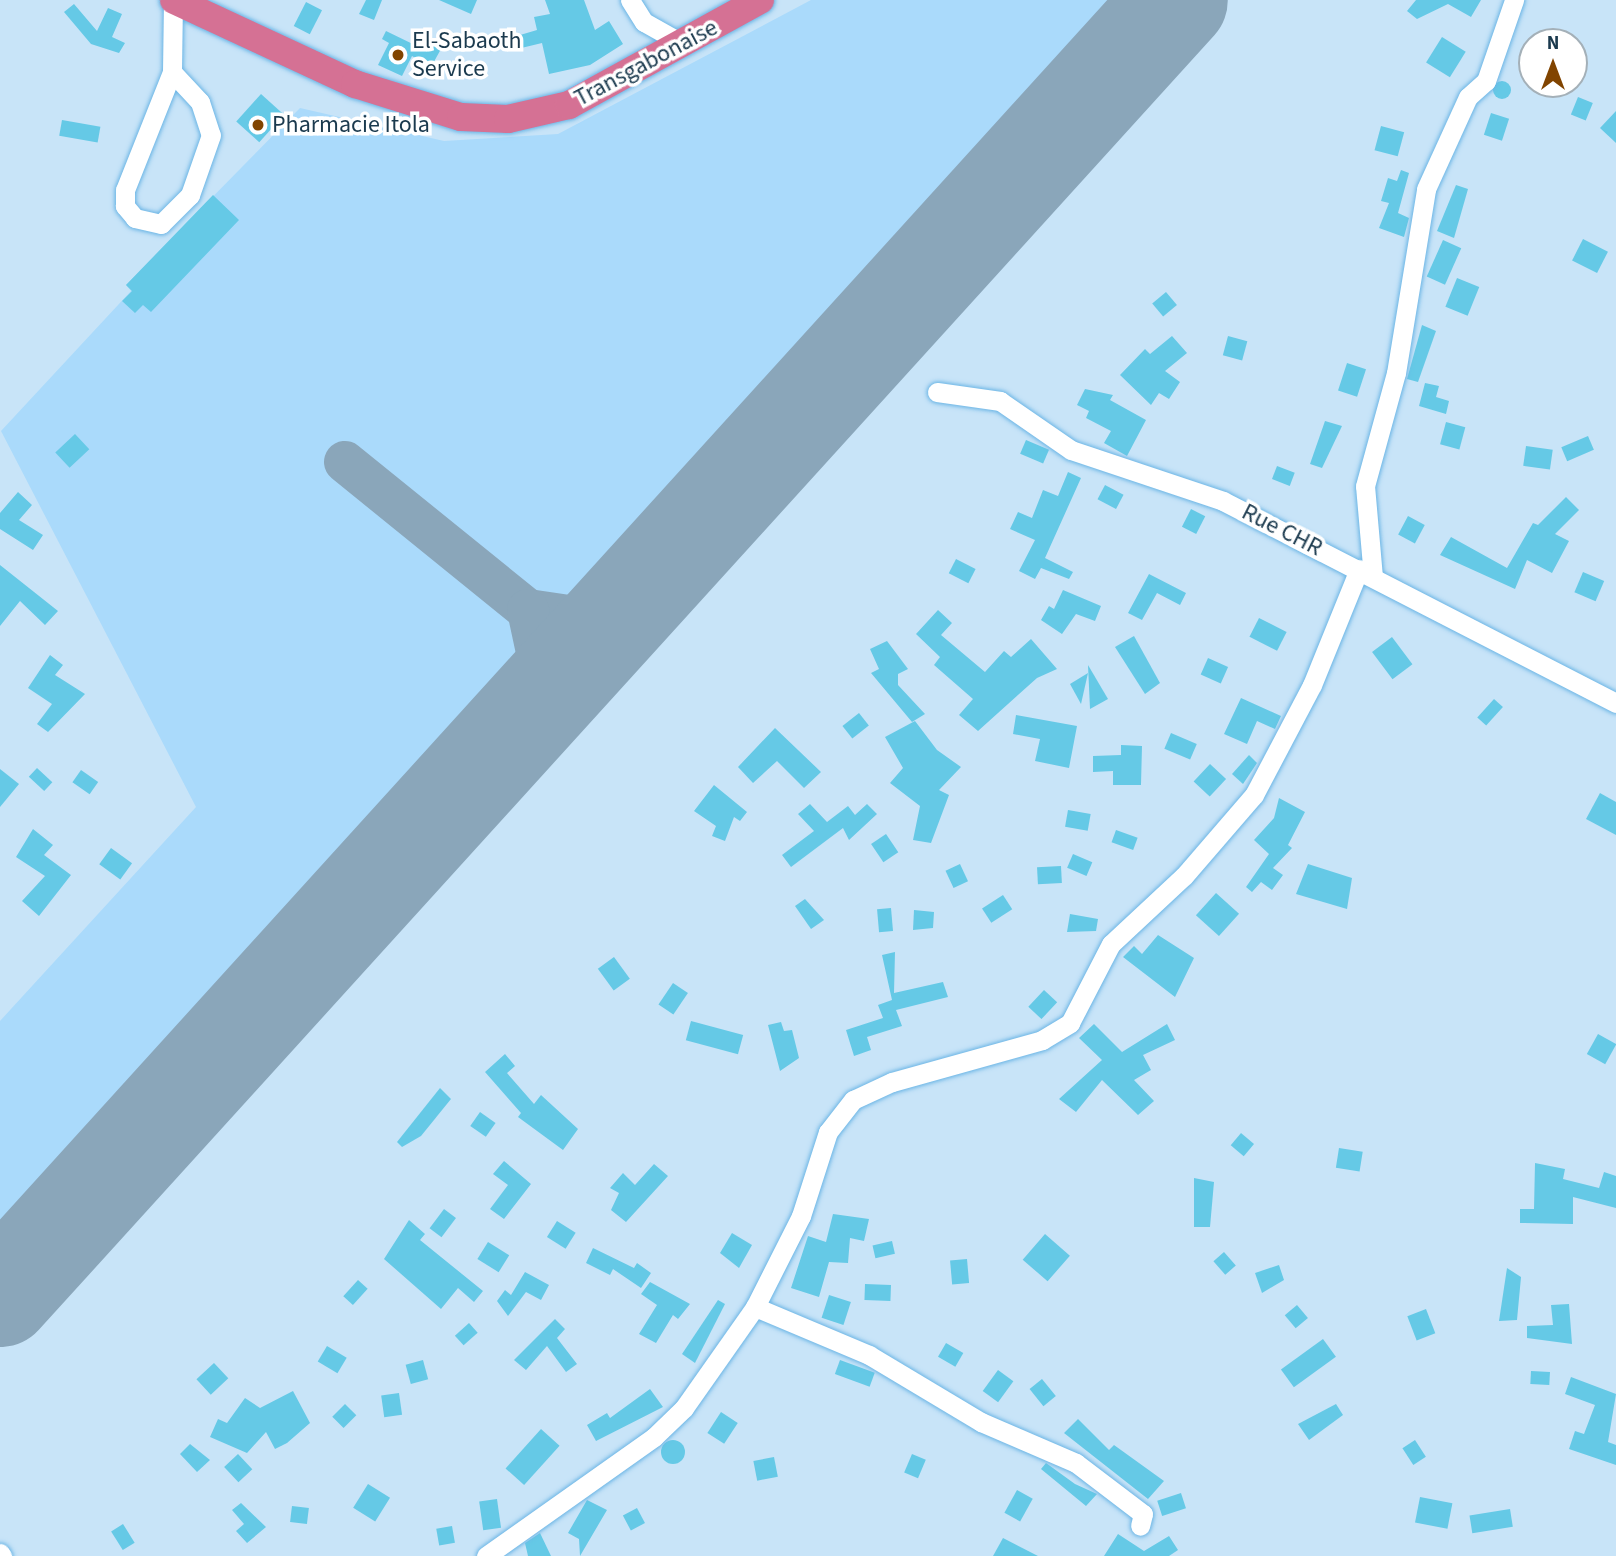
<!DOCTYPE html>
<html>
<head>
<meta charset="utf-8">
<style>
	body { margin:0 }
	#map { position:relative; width:1616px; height:1556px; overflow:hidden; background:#c8e4f8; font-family:"Source Sans 3",sans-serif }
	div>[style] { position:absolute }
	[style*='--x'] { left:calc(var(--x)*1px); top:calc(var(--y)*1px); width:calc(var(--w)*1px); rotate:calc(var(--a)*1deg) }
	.built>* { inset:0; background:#aadafb }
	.taxiway>* { height:42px; margin:-21px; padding:0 21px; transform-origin:21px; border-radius:21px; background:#8aa6ba }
	.runway>* { height:103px; margin:-51.5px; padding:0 51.5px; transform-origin:51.5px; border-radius:51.5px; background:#8aa6ba }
	.building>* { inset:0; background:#65c9e6; transform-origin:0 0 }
	.round { border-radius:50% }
	.roads { filter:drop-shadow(0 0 2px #6bb5e5) drop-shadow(0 0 2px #6bb5e5) }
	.minor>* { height:19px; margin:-9.5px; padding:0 9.5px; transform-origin:9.5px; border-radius:9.5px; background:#fff }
	.highway>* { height:28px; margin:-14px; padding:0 14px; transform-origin:14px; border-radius:14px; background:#d57194 }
	.dots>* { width:19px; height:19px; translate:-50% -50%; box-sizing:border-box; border:4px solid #fff; border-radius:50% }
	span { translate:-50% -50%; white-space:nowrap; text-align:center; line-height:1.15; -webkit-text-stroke:7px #fff; paint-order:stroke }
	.poi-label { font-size:24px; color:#1b3a4e }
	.left { translate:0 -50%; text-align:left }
	.street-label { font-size:24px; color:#1b3a4e }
	.north { position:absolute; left:1518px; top:28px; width:70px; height:70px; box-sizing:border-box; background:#fff; border:2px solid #a4b0b8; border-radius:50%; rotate:0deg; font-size:19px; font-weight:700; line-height:28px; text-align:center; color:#1b3a4e }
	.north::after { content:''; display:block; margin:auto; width:24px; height:32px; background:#814400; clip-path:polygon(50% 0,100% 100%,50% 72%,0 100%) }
</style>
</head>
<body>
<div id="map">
	<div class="built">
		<i style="clip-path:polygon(811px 0,1221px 0,0 1336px,0 1021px,196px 807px,1px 431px,131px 291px,126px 285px,300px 108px,444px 141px,558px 134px)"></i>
	</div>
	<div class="taxiway">
		<i style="--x:345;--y:462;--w:235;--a:39"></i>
		<i style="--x:528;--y:610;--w:48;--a:8.5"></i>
		<i style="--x:575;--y:617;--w:57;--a:-16.2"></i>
		<i style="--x:528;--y:610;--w:57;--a:77.9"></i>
		<i style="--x:540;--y:666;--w:48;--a:103.2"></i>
	</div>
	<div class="runway">
		<i style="--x:0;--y:1295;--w:1749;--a:-47.76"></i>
	</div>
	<div class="building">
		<i style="clip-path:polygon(366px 0,382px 0,374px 20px,359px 14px)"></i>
		<i style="clip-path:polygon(439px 0,477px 0,471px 14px)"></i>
		<i style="clip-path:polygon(545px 0,584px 0,595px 30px,609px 21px,623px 44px,590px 65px,549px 74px,542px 43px,513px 50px,510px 38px,537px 30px,534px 17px,550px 14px)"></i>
		<i style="clip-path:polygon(1416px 0,1481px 0,1471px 17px,1448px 4px,1417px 19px,1407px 11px)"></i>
		<i style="left:306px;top:2px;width:18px;height:27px;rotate:27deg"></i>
		<i style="clip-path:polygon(74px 4px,97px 31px,108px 8px,122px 14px,112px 37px,125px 43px,119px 53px,91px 44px,64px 12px)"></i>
		<i style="clip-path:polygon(386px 31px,421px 48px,426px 40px,441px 49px,431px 67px,412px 56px,402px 76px,378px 65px,389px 43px,382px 39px)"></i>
		<i style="left:1442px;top:37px;width:28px;height:30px;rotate:32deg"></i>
		<i class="round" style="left:1493px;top:81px;width:18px;height:18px"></i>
		<i style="left:261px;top:94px;width:31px;height:37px;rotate:42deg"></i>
		<i style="left:1578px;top:97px;width:16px;height:19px;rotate:22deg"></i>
		<i style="clip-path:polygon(1616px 111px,1616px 143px,1600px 128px)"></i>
		<i style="left:1491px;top:113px;width:19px;height:23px;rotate:18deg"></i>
		<i style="left:62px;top:120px;width:39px;height:16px;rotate:10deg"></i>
		<i style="left:1381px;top:126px;width:24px;height:25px;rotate:15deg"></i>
		<i style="clip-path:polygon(1401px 170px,1409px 173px,1398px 213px,1409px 218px,1404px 237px,1379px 228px,1389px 203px,1381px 201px,1388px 178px,1397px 181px)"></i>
		<i style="clip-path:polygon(1456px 185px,1468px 189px,1454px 238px,1437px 231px)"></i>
		<i style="clip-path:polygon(213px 195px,239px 220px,151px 312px,143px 305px,135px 313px,122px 301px,132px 291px,126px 285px)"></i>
		<i style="left:1583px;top:239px;width:28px;height:24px;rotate:27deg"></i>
		<i style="left:1443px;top:240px;width:20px;height:40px;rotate:24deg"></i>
		<i style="left:1457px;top:278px;width:24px;height:31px;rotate:22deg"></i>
		<i style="left:1166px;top:292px;width:17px;height:18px;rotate:50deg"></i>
		<i style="clip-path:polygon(1422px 325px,1436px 331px,1418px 382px,1407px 379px)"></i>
		<i style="clip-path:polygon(1172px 336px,1187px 353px,1165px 371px,1180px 382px,1169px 399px,1159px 393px,1151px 405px,1120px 375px,1145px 349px,1150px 354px)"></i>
		<i style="left:1228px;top:336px;width:20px;height:20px;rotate:15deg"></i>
		<i style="left:1347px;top:363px;width:20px;height:29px;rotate:18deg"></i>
		<i style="clip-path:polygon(1425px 383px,1439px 386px,1436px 397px,1449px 401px,1446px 414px,1419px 406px)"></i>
		<i style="clip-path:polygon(1085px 389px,1113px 395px,1110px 400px,1146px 420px,1127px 456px,1104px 443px,1111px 431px,1086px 418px,1089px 411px,1077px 405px)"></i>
		<i style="clip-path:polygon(1325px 421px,1342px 426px,1322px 468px,1310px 464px)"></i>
		<i style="left:1446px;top:422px;width:20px;height:23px;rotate:15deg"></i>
		<i style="left:75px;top:434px;width:21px;height:27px;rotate:47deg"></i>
		<i style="left:1588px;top:436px;width:15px;height:29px;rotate:67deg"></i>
		<i style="left:1026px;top:440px;width:25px;height:15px;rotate:23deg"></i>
		<i style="left:1526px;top:446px;width:27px;height:20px;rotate:8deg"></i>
		<i style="left:1277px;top:466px;width:19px;height:14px;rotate:21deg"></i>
		<i style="clip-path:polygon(1068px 472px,1081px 478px,1045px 558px,1073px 572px,1069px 579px,1041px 568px,1035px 579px,1019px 571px,1035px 540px,1010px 529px,1018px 512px,1032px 518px,1043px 490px,1058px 496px)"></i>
		<i style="left:1105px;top:485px;width:21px;height:16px;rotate:28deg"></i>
		<i style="clip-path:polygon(18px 492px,32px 505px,19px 520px,43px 535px,33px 550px,0 529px,0 513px)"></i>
		<i style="clip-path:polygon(1566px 497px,1579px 510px,1555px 534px,1569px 541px,1552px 573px,1527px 560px,1515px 589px,1440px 555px,1451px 537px,1507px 568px,1533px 523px,1538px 525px)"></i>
		<i style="left:1191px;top:509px;width:16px;height:20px;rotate:27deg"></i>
		<i style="left:1408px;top:516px;width:19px;height:21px;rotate:28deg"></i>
		<i style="left:956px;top:559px;width:22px;height:16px;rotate:27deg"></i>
		<i style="clip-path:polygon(0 565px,58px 611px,45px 625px,20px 601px,0 626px)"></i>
		<i style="left:1583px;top:572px;width:23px;height:22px;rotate:23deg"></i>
		<i style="clip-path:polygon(1149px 574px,1186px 593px,1180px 605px,1157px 593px,1142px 620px,1128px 613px)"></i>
		<i style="clip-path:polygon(1063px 590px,1101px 606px,1095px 621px,1076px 614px,1062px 634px,1041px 620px,1049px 606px,1054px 609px)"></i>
		<i style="clip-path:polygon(938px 610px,952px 623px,941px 635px,985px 672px,1004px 651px,1011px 657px,1031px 639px,1057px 669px,1037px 678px,978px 731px,959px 715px,973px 699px,934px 665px,940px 657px,916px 634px)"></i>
		<i style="left:1259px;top:618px;width:31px;height:21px;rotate:27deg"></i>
		<i style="clip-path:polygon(1134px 636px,1160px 683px,1145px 694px,1115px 647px)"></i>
		<i style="left:1392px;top:637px;width:34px;height:25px;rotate:53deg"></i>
		<i style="clip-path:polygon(887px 641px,908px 669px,898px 674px,898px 685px,925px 714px,912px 722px,871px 673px,879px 669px,870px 649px)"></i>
		<i style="clip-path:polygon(50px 655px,63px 665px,55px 675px,85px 694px,48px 732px,37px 724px,52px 704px,28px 688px)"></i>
		<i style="left:1208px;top:658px;width:22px;height:18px;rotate:24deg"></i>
		<i style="clip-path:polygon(1088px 665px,1108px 699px,1090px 709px)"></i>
		<i style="clip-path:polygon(1088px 673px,1081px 704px,1070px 684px)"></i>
		<i style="clip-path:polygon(1241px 698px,1281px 716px,1275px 729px,1257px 721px,1247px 744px,1224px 734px)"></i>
		<i style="left:1494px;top:699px;width:12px;height:25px;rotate:42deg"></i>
		<i style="left:859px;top:713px;width:16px;height:21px;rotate:52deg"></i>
		<i style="clip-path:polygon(1016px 715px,1077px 726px,1069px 768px,1035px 761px,1040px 739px,1013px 734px)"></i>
		<i style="clip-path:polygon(915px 721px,937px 750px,961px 767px,939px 790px,949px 795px,931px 843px,913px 840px,920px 806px,890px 783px,903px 768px,885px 737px)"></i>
		<i style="clip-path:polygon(775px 728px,821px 772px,804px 788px,777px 761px,753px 783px,738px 767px)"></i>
		<i style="left:1171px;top:733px;width:28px;height:17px;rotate:23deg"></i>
		<i style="clip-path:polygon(1121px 745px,1142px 746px,1141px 785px,1113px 785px,1113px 771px,1093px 772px,1093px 756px,1121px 755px)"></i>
		<i style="clip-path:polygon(1249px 755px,1257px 763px,1243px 784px,1232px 774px)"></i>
		<i style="left:1210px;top:764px;width:22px;height:24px;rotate:43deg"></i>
		<i style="left:37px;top:768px;width:21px;height:12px;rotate:43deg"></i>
		<i style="clip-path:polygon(0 769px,19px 784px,0 807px)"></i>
		<i style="left:81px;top:770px;width:21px;height:15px;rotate:35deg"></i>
		<i style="clip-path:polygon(714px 785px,747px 812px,740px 821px,734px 817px,725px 841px,712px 836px,716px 826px,694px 811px)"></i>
		<i style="clip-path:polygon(1600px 793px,1616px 802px,1616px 835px,1586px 819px)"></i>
		<i style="clip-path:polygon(1279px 798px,1305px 812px,1288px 845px,1292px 848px,1273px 868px,1283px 875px,1272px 890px,1261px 882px,1252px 892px,1246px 887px,1269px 854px,1254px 840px,1274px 818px)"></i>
		<i style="clip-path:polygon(810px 804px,827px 822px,848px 806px,855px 815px,867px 804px,877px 814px,849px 840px,843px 828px,791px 867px,782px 855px,814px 831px,798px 814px)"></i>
		<i style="left:1068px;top:810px;width:23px;height:17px;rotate:10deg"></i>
		<i style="clip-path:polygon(33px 829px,53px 845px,44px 855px,71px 875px,39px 916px,22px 901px,45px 876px,16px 857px)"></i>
		<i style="left:1116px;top:830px;width:23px;height:13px;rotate:20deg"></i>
		<i style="left:886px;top:834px;width:22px;height:18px;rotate:56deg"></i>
		<i style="left:111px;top:848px;width:26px;height:20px;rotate:36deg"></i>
		<i style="left:1073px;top:854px;width:21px;height:15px;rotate:23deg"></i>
		<i style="left:960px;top:864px;width:19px;height:16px;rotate:65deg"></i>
		<i style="clip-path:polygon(1308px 864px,1352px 878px,1347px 909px,1296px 894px)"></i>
		<i style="left:1061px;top:866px;width:17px;height:24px;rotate:87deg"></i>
		<i style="left:1216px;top:893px;width:31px;height:30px;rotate:42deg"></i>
		<i style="left:1003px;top:895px;width:17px;height:25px;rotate:57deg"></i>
		<i style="clip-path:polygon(805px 899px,824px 920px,811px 929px,795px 906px)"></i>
		<i style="left:891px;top:908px;width:23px;height:14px;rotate:85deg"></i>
		<i style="clip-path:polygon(914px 910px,934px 912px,933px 928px,913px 930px)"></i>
		<i style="clip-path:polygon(1070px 914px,1098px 919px,1096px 931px,1067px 932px)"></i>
		<i style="clip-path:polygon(1158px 935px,1194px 958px,1175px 997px,1123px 957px,1134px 946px,1142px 954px)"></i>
		<i style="clip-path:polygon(895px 952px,894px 993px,943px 982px,948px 997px,896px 1010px,902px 1026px,867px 1037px,871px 1050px,854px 1056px,846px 1030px,883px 1018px,878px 1005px,892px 1000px,882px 955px)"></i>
		<i style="left:614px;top:957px;width:27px;height:20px;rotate:54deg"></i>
		<i style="left:673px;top:983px;width:18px;height:26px;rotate:34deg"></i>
		<i style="left:1044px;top:990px;width:18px;height:23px;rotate:43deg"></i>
		<i style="left:691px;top:1021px;width:54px;height:20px;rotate:15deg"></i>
		<i style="clip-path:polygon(781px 1022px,784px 1031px,792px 1030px,799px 1058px,780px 1071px,768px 1025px)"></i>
		<i style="clip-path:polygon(1094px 1024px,1122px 1052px,1167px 1024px,1175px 1040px,1143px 1055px,1151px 1070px,1134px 1080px,1154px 1101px,1138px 1115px,1102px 1080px,1076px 1112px,1059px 1099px,1102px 1060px,1079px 1038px)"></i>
		<i style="left:1598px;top:1034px;width:21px;height:23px;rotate:29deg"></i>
		<i style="clip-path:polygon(505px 1054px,515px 1066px,507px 1073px,534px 1104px,541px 1095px,578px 1129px,563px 1150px,518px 1117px,521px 1113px,485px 1072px)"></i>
		<i style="clip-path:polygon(440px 1088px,451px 1099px,421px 1136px,402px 1147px,397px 1142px)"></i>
		<i style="left:480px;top:1112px;width:19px;height:17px;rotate:35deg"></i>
		<i style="left:1241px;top:1133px;width:17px;height:16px;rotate:40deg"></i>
		<i style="left:1339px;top:1148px;width:24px;height:20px;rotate:9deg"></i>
		<i style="clip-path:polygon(504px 1161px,531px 1184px,504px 1219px,490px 1209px,508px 1185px,493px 1174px)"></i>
		<i style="clip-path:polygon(1535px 1163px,1565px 1169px,1563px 1179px,1599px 1188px,1604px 1172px,1616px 1176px,1616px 1208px,1573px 1197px,1573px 1224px,1520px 1223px,1520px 1209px,1534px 1209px)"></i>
		<i style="clip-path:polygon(654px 1164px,668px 1176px,626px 1222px,611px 1210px,619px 1193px,610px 1188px,623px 1173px,635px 1185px)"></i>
		<i style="clip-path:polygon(1194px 1178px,1214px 1182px,1210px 1227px,1194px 1227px)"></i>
		<i style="left:444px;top:1209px;width:15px;height:24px;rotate:37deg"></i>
		<i style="clip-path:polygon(833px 1214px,869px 1219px,864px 1241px,850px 1238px,848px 1263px,829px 1262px,819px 1297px,791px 1288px,808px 1236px,826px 1242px)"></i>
		<i style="clip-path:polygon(409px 1220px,425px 1234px,420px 1240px,483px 1291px,474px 1302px,458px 1288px,441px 1309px,384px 1259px)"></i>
		<i style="left:557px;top:1221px;width:22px;height:19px;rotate:32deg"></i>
		<i style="clip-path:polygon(732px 1233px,752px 1245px,739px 1268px,720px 1253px)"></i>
		<i style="left:1045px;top:1234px;width:33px;height:34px;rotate:41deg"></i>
		<i style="left:892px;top:1241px;width:13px;height:20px;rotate:77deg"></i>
		<i style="left:488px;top:1242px;width:25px;height:20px;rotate:32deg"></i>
		<i style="clip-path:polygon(593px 1248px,634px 1268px,637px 1263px,651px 1273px,641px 1288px,613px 1269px,610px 1275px,586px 1263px)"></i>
		<i style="left:1224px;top:1252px;width:18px;height:14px;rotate:49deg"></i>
		<i style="left:967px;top:1259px;width:24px;height:17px;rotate:85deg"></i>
		<i style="clip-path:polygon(1279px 1265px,1284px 1280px,1262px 1293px,1255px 1273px)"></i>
		<i style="clip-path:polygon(1507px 1268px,1521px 1277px,1517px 1320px,1499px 1321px)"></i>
		<i style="clip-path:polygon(525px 1272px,549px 1285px,541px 1300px,526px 1292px,508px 1316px,497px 1301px,505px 1290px,511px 1295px)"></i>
		<i style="left:358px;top:1280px;width:13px;height:22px;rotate:42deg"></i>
		<i style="clip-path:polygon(650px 1282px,690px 1304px,678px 1319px,673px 1315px,656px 1343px,639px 1334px,657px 1305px,641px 1294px)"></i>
		<i style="left:865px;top:1284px;width:26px;height:16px;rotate:2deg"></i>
		<i style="left:829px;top:1295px;width:23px;height:24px;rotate:18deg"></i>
		<i style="clip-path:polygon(718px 1300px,725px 1304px,695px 1363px,682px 1354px)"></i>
		<i style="clip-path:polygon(1569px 1304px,1572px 1344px,1527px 1338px,1527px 1326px,1553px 1325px,1551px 1305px)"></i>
		<i style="left:1297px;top:1305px;width:17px;height:16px;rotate:50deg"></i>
		<i style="left:1426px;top:1309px;width:26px;height:20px;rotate:69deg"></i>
		<i style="clip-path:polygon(555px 1319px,565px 1329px,557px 1338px,577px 1364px,566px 1372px,547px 1346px,526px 1370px,514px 1360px)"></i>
		<i style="left:469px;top:1323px;width:13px;height:19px;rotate:48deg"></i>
		<i style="left:1323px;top:1339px;width:22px;height:52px;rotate:54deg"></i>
		<i style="left:946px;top:1343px;width:20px;height:16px;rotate:30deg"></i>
		<i style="left:327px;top:1346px;width:23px;height:18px;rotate:31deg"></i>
		<i style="left:423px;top:1360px;width:20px;height:18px;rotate:75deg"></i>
		<i style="left:840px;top:1360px;width:37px;height:15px;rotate:20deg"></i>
		<i style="left:214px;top:1363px;width:21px;height:24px;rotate:47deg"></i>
		<i style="left:998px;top:1370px;width:19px;height:26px;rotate:36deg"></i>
		<i style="left:1531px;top:1371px;width:19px;height:13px;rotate:3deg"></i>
		<i style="clip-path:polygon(1571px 1377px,1616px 1394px,1608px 1442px,1616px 1445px,1616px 1465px,1569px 1449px,1575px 1431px,1584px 1434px,1595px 1405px,1565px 1394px)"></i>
		<i style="left:1042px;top:1379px;width:22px;height:16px;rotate:51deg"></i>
		<i style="clip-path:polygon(650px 1389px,663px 1407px,596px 1441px,587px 1425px,607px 1413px,610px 1418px)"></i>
		<i style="clip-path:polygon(293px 1391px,310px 1423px,287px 1443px,275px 1449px,266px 1432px,247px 1453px,210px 1437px,218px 1419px,227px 1423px,245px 1398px,260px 1408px)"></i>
		<i style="left:399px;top:1393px;width:22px;height:18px;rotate:82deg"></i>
		<i style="left:345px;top:1404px;width:16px;height:18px;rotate:45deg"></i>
		<i style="clip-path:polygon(1336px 1404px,1343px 1415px,1309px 1440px,1298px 1424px)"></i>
		<i style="left:721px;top:1412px;width:20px;height:25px;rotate:33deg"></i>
		<i style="clip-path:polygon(1078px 1419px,1109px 1450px,1114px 1445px,1164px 1481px,1148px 1499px,1064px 1433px)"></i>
		<i style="left:541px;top:1429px;width:25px;height:53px;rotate:42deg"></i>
		<i class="round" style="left:661px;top:1440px;width:24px;height:24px"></i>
		<i style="left:1415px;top:1440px;width:20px;height:15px;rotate:57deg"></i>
		<i style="clip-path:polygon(190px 1444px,210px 1460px,197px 1472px,180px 1454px)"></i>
		<i style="left:238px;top:1454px;width:21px;height:19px;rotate:47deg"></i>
		<i style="left:912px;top:1454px;width:15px;height:20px;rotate:23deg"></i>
		<i style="left:774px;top:1457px;width:20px;height:21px;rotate:79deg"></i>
		<i style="clip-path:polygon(1046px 1463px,1075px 1484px,1097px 1494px,1086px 1506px,1041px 1469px)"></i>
		<i style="left:368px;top:1484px;width:26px;height:28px;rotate:32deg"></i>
		<i style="left:1017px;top:1490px;width:18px;height:26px;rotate:29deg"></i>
		<i style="left:1181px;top:1493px;width:16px;height:25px;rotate:72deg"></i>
		<i style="left:1420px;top:1497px;width:33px;height:26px;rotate:11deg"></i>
		<i style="left:497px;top:1499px;width:29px;height:18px;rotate:82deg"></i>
		<i style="clip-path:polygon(587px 1500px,607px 1510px,580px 1556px,579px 1539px,568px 1533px)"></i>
		<i style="clip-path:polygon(241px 1503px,266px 1527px,247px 1543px,236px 1531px,244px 1524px,232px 1510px)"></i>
		<i style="left:292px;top:1506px;width:17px;height:16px;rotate:7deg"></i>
		<i style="left:637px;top:1508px;width:17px;height:16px;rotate:62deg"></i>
		<i style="left:1510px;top:1509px;width:18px;height:41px;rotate:81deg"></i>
		<i style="left:123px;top:1524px;width:22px;height:14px;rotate:58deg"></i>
		<i style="left:452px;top:1526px;width:17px;height:16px;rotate:80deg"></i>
		<i style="clip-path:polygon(540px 1533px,551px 1556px,528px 1556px,525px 1543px)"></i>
		<i style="clip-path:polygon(1118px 1534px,1144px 1551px,1169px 1536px,1178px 1550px,1169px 1556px,1104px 1556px)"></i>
		<i style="clip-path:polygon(1003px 1538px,1038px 1556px,993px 1556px)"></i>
	</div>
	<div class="roads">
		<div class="minor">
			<i style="--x:630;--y:0;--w:26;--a:58"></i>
			<i style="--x:644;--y:22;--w:45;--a:29.4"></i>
			<i style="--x:172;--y:72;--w:41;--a:47"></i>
			<i style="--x:200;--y:102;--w:35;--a:72"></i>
			<i style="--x:211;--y:135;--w:64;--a:109.3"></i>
			<i style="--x:190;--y:195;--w:41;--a:135"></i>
			<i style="--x:161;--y:224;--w:27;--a:-167"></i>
			<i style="--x:135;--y:218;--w:16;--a:-130"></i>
			<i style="--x:125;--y:206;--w:16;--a:-90"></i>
			<i style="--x:125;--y:190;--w:127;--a:-68.3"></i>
			<i style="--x:172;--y:72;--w:72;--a:-89.2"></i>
			<i style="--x:937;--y:392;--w:64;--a:8.1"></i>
			<i style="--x:1000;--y:401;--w:86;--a:34.6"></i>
			<i style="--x:1071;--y:450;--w:160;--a:18.5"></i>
			<i style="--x:1223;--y:501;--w:442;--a:27.2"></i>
			<i style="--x:1373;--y:577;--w:91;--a:-95"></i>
			<i style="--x:1365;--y:486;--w:117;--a:-74.7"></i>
			<i style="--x:1396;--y:373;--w:186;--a:-80.7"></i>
			<i style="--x:1426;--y:189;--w:101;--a:-65.5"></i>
			<i style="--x:1468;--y:97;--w:24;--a:-42"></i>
			<i style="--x:1486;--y:81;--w:86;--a:-70.9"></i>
			<i style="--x:755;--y:1307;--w:124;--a:22.8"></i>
			<i style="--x:869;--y:1355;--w:131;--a:30.9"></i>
			<i style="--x:981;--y:1422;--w:103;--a:23.3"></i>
			<i style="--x:1076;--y:1463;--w:84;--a:37.3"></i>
			<i style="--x:1143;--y:1514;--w:12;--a:104"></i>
			<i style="--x:0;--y:1553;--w:4;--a:56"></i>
			<i style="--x:486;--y:1556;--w:206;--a:-35.3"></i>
			<i style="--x:654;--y:1437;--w:42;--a:-44"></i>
			<i style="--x:684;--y:1408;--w:123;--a:-54.9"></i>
			<i style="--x:755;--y:1307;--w:102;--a:-63.2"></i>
			<i style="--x:801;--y:1216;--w:88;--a:-72.2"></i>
			<i style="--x:828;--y:1132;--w:41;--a:-52"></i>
			<i style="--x:853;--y:1100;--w:43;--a:-24.8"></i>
			<i style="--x:892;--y:1082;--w:156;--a:-15.6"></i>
			<i style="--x:1042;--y:1040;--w:33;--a:-31"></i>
			<i style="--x:1070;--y:1023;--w:89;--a:-62.6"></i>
			<i style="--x:1111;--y:944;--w:100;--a:-43"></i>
			<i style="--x:1184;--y:876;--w:107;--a:-49.2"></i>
			<i style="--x:1254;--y:795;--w:124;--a:-62.2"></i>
			<i style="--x:1312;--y:685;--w:125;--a:-67.9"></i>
		</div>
		<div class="highway">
			<i style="--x:174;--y:0;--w:200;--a:24.9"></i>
			<i style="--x:355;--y:84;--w:111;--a:17.3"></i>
			<i style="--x:461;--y:117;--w:47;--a:2.4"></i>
			<i style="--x:508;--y:119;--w:63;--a:-12.9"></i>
			<i style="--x:569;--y:105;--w:218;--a:-28.8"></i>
		</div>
	</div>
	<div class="dots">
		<i style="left:398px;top:55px;background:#814400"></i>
		<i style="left:258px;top:125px;background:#814400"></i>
	</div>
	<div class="poi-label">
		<span class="left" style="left:412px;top:55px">El-Sabaoth<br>Service</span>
		<span class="left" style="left:272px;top:125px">Pharmacie Itola</span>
	</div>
	<div class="street-label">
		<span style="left:646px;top:63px;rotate:-28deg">Transgabonaise</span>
		<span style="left:1282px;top:530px;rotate:27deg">Rue CHR</span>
	</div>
	<div class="north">N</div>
</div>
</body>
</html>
